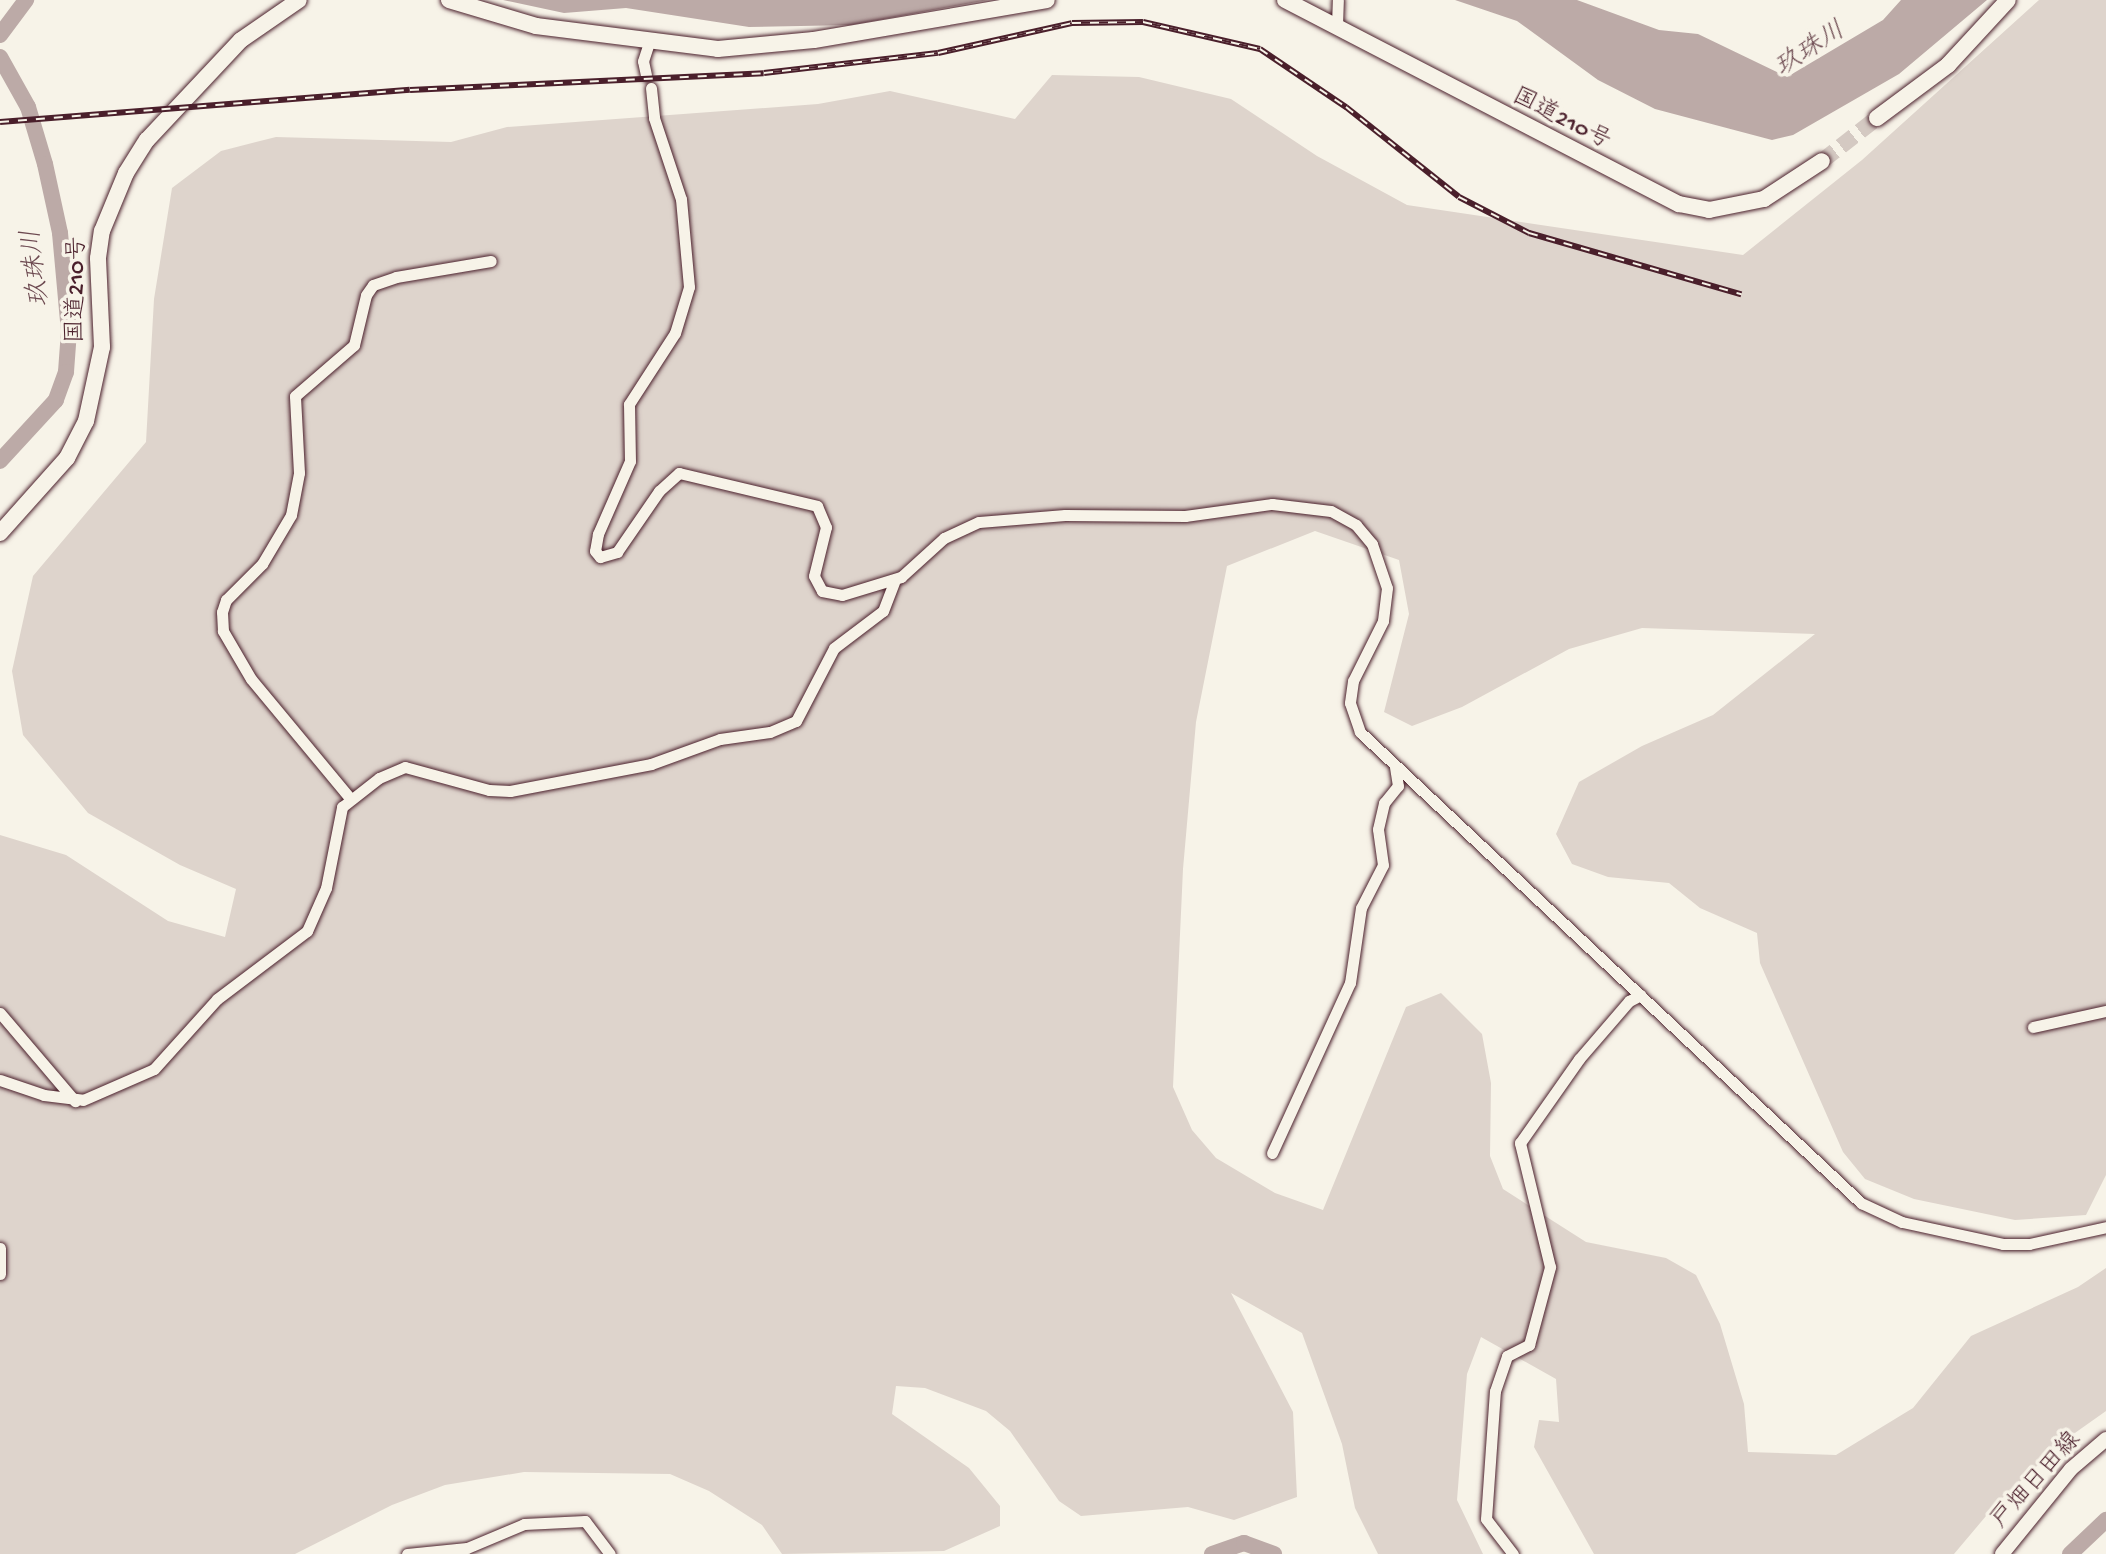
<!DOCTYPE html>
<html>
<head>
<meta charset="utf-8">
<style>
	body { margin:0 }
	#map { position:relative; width:2106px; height:1554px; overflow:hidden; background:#f7f3e8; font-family:"Gochi Hand","Klee One",sans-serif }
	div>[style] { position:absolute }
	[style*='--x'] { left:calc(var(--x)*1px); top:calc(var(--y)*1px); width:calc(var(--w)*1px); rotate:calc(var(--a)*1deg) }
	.green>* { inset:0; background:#ded4cc }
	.water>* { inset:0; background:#bcaaa7 }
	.river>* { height:16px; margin:-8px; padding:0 8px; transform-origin:8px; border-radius:8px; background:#bcaaa7 }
	.highway-tunnel>* { height:16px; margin-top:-8px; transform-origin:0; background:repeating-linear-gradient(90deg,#d4c9c2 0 16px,transparent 0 24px) }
	.roads { filter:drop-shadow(0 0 2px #4a1f2b) drop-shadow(0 0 2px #4a1f2b) }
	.minor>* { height:11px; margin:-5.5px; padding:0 5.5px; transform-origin:5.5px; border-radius:5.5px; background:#f7f3e8 }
	.major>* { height:14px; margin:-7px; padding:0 7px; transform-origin:7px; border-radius:7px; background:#f7f3e8 }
	.highway>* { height:16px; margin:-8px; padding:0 8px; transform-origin:8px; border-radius:8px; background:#f7f3e8 }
	.rail>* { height:6px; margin-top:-3px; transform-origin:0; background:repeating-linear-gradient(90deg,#f7f3e8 0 9px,#4a1f2b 0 18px); box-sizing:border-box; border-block:2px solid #4a1f2b }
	span { translate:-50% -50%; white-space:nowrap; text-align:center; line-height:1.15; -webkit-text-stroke:7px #f7f3e8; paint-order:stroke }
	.street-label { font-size:24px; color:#4a1f2b }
	.water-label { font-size:26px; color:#6c4950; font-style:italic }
</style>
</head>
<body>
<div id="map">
	<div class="green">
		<i style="clip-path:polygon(2039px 0,2106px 0,2106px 1175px,2086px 1215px,2015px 1220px,1914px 1199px,1865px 1179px,1843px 1152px,1760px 963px,1757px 933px,1700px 908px,1669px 883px,1608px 877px,1572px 864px,1556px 834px,1579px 782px,1642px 746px,1713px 715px,1815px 634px,1642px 628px,1569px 649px,1462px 707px,1412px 726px,1384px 712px,1409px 614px,1399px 560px,1315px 531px,1227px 566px,1196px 722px,1183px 869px,1173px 1087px,1192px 1130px,1216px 1158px,1275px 1193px,1323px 1210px,1406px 1007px,1441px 993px,1482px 1034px,1491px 1083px,1490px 1156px,1503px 1189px,1586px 1242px,1666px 1258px,1696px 1275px,1720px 1324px,1744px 1404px,1748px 1452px,1836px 1455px,1913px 1408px,1971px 1336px,2078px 1287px,2106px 1268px,2106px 1411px,2065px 1440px,1997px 1503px,1954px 1554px,1594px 1554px,1534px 1447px,1539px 1420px,1559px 1422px,1556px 1379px,1481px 1337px,1467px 1374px,1457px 1500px,1483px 1554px,1378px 1554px,1355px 1508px,1342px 1444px,1302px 1333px,1231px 1293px,1293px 1412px,1297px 1497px,1234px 1520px,1188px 1507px,1081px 1516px,1059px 1501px,1010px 1431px,986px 1411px,925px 1388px,896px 1386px,892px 1414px,969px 1468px,1000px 1506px,1000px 1526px,944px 1551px,782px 1554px,762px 1525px,709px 1491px,670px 1474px,524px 1472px,445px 1485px,392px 1505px,295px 1554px,0 1554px,0 835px,66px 855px,168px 921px,225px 937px,236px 889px,180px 865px,88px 813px,23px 735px,12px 671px,33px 576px,146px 442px,154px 299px,172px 188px,221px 151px,276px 137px,451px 142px,507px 127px,818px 104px,890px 91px,1015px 119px,1052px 75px,1139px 77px,1231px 99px,1317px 156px,1407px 205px,1743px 255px,1862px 160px)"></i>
	</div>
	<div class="water">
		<i style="clip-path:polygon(503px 0,988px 0,851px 25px,749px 27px,626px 8px,564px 13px)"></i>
		<i style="clip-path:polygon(1455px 0,1577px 0,1659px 30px,1698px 34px,1787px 77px,1883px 20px,1901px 0,1987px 0,1899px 74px,1793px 135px,1772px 140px,1655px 109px,1598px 80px,1517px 21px)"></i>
	</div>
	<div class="river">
		<i style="--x:0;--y:35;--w:44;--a:-53.4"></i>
		<i style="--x:0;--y:57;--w:57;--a:60.8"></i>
		<i style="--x:28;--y:107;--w:59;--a:73.4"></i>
		<i style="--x:45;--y:164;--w:71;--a:77.7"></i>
		<i style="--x:60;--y:233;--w:98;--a:84.8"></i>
		<i style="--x:69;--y:331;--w:41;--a:94.2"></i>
		<i style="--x:66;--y:372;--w:30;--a:110"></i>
		<i style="--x:56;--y:400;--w:83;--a:132.6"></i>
		<i style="--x:1212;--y:1554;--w:34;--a:-19"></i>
		<i style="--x:1244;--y:1543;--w:32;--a:20"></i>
		<i style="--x:2070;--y:1554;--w:50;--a:-43.4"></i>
	</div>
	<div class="highway-tunnel">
		<i style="--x:1822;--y:161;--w:70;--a:-38"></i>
	</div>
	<div class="roads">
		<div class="minor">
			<i style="--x:1337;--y:25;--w:25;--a:-88"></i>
			<i style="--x:646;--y:75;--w:14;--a:-102"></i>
			<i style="--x:643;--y:61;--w:22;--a:-72"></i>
			<i style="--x:651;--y:88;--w:30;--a:84"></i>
			<i style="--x:654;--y:118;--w:85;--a:71.6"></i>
			<i style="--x:681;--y:199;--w:88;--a:84.8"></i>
			<i style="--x:689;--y:287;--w:48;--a:106.9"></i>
			<i style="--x:675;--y:333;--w:85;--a:122.9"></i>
			<i style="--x:629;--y:404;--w:57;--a:89"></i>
			<i style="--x:630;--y:461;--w:80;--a:113.7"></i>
			<i style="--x:598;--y:534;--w:17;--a:100"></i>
			<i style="--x:595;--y:551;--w:8;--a:50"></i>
			<i style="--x:600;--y:557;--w:18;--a:-16"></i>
			<i style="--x:617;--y:552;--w:74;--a:-55.5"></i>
			<i style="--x:659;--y:491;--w:27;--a:-42"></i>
			<i style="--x:679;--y:473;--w:142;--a:13.4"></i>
			<i style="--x:817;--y:506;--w:23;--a:67"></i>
			<i style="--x:826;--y:527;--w:50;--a:103.8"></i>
			<i style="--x:814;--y:576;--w:17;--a:62"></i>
			<i style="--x:822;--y:591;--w:20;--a:11"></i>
			<i style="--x:842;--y:595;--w:62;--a:-17"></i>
			<i style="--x:901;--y:577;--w:58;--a:-42.2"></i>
			<i style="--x:944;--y:538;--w:38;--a:-25"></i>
			<i style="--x:979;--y:522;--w:86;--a:-4.7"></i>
			<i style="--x:1065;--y:515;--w:120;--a:0.5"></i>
			<i style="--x:1185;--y:516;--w:88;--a:-7.9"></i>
			<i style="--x:1272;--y:504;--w:59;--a:6.8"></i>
			<i style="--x:1331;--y:511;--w:29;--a:29"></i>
			<i style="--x:1356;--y:525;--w:25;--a:50"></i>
			<i style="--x:1372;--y:544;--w:46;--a:71.2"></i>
			<i style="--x:1387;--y:588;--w:33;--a:97"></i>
			<i style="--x:1383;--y:621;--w:67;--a:116.6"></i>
			<i style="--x:1353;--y:681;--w:22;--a:98"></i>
			<i style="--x:1350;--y:703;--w:31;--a:71"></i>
			<i style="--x:1360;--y:732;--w:688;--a:43.23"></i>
			<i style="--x:1861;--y:1203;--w:45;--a:24.9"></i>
			<i style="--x:1902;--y:1222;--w:103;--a:12.3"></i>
			<i style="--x:2003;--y:1244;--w:26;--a:0"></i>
			<i style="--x:2029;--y:1244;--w:79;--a:-12.4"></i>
			<i style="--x:349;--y:797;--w:153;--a:-129.7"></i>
			<i style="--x:251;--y:679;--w:56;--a:-120.3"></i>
			<i style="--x:223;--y:631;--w:19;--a:-93"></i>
			<i style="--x:222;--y:612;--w:13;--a:-72"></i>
			<i style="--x:226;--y:600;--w:51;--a:-45"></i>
			<i style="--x:262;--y:564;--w:57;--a:-59.4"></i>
			<i style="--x:291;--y:515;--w:43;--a:-79.2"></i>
			<i style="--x:299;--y:473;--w:77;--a:-93"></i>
			<i style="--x:295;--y:396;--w:78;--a:-40.8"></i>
			<i style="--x:354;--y:345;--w:51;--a:-76.5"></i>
			<i style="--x:366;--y:295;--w:12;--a:-55"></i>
			<i style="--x:373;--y:285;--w:24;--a:-19"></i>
			<i style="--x:396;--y:277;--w:96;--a:-9.6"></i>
			<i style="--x:0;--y:1013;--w:116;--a:49.6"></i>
			<i style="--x:2033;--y:1027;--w:75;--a:-12.4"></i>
			<i style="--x:0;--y:1080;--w:46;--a:18.8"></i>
			<i style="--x:44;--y:1095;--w:39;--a:7"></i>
			<i style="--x:83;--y:1100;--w:77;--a:-23.6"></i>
			<i style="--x:154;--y:1069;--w:94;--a:-48"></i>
			<i style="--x:217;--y:999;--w:113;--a:-37.1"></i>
			<i style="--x:307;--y:931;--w:47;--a:-66.2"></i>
			<i style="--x:326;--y:888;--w:83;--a:-78.8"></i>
			<i style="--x:342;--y:807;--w:47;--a:-38.1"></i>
			<i style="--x:379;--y:778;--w:28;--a:-23"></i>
			<i style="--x:405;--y:767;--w:87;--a:15.3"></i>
			<i style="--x:489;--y:790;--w:21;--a:3"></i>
			<i style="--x:510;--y:791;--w:144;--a:-10.8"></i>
			<i style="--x:651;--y:764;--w:73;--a:-19.9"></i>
			<i style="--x:720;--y:739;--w:50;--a:-8"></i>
			<i style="--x:770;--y:732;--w:28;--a:-23"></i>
			<i style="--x:796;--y:721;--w:82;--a:-62.5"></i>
			<i style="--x:834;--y:648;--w:61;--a:-37.1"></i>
			<i style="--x:883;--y:611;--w:34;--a:-69"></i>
			<i style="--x:1272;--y:1153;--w:187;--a:-65.4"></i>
			<i style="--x:1350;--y:983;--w:76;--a:-81.7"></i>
			<i style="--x:1361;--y:908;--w:48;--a:-62.9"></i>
			<i style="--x:1383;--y:865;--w:36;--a:-98"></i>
			<i style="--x:1378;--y:829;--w:27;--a:-77"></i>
			<i style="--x:1384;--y:803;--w:22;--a:-51"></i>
			<i style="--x:1398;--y:786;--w:20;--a:-99"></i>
			<i style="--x:0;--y:1248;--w:26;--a:90"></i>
			<i style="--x:407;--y:1554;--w:60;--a:-5.7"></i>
			<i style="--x:467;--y:1548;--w:62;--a:-22.8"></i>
			<i style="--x:524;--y:1524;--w:61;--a:-2.8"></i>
			<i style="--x:585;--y:1521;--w:41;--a:52.9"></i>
			<i style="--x:1513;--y:1554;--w:44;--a:-127.6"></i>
			<i style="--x:1486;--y:1519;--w:128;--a:-86"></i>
			<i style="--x:1495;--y:1391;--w:37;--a:-71"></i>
			<i style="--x:1507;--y:1356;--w:25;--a:-27"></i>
			<i style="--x:1529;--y:1345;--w:81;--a:-74.9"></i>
			<i style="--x:1550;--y:1267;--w:128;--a:-103.6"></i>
			<i style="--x:1520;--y:1143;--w:103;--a:-54.9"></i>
			<i style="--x:1579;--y:1059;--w:77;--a:-49.2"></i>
			<i style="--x:1629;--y:1001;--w:13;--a:-27"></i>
		</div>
		<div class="major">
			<i style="--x:2002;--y:1554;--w:109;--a:-50.9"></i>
			<i style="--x:2071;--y:1469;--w:46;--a:-40.6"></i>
		</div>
		<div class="highway">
			<i style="--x:449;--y:0;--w:91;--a:16.6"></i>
			<i style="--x:536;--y:26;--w:183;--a:7.2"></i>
			<i style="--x:718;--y:49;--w:96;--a:-5.4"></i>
			<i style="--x:814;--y:40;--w:236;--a:-9.7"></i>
			<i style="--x:1285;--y:0;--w:444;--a:27.4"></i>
			<i style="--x:1679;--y:204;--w:31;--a:11"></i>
			<i style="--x:1709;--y:210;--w:56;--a:-11.3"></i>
			<i style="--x:1764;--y:199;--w:69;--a:-33.2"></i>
			<i style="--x:1877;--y:118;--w:89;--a:-36.7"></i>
			<i style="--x:1948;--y:65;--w:88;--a:-47.3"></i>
			<i style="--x:0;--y:533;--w:101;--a:-48.2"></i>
			<i style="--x:67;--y:458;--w:42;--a:-62.8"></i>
			<i style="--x:86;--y:421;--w:76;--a:-77.8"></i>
			<i style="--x:102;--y:347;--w:89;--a:-92.6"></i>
			<i style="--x:98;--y:258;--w:27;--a:-82"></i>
			<i style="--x:102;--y:231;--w:63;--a:-67.5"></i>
			<i style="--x:126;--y:173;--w:39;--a:-58"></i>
			<i style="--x:147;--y:140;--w:137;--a:-46.8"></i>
			<i style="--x:241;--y:40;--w:70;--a:-34.6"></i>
		</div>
	</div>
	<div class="rail">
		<i style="--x:0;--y:122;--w:411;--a:-4.5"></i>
		<i style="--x:410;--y:90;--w:354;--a:-2.7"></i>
		<i style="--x:764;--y:73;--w:175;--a:-6.6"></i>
		<i style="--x:938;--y:53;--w:137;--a:-12.6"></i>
		<i style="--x:1072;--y:23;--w:71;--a:-0.8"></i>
		<i style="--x:1143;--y:22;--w:120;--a:13"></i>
		<i style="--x:1260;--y:49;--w:104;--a:34"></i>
		<i style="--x:1346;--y:107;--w:144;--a:38.5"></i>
		<i style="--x:1459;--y:197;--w:79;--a:27.2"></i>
		<i style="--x:1529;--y:233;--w:221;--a:16.1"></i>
	</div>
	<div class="street-label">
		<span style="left:1561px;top:120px;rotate:27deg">国道210号</span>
		<span style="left:78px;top:290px;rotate:-89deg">国道210号</span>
		<span style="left:2037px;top:1481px;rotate:-48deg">戸畑日田線</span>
	</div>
	<div class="water-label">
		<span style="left:1811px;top:51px;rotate:-33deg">玖珠川</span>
		<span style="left:38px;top:268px;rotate:-97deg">玖珠川</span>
	</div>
</div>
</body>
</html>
